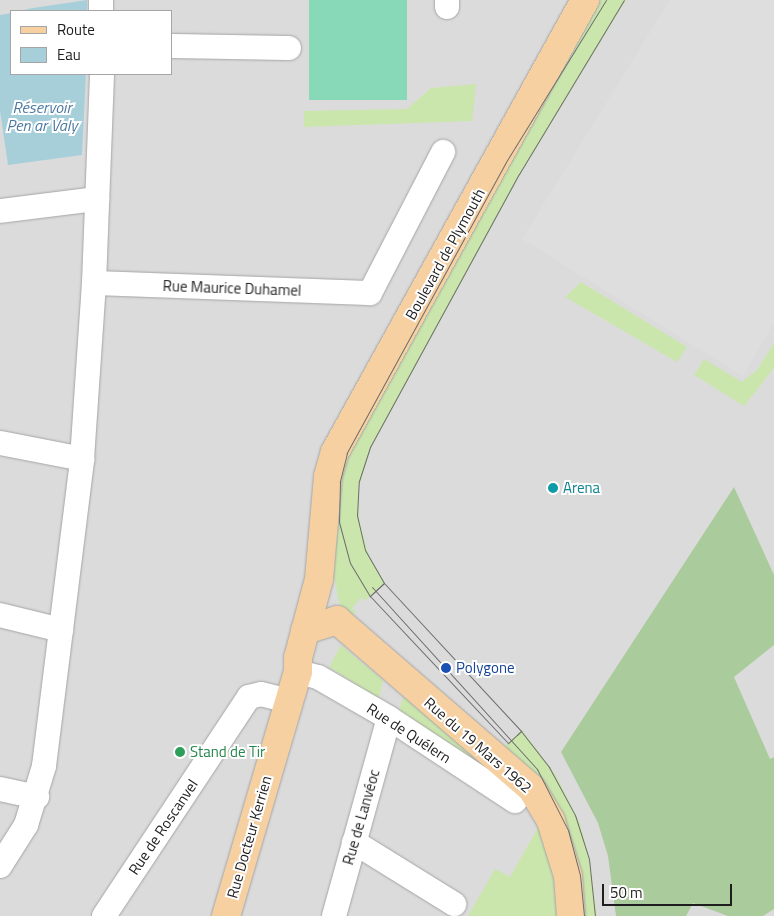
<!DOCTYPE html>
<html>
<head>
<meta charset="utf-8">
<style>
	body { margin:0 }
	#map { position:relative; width:774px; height:916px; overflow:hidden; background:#eeebe4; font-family:"Titillium Web",sans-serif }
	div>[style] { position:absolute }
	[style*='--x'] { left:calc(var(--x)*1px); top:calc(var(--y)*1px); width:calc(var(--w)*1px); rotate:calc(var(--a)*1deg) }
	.residential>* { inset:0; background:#dcdbdb }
	.grass>* { inset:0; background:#cae6ad }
	.forest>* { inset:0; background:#aacb9b }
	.pitch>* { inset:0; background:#87d9b8; transform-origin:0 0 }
	.parking>* { inset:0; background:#dedede }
	.water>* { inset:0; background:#a7cfda }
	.roads { filter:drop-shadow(0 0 1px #a5a5a5) drop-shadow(0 0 1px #a5a5a5) }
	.minor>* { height:24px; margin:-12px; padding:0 12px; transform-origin:12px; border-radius:12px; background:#fff }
	.major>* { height:28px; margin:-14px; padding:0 14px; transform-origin:14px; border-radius:14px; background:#f6d0a1 }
	.tram>* { height:1px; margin:-0.5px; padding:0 0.5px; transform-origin:0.5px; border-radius:0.5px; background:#6c6c6c }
	.dots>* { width:14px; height:14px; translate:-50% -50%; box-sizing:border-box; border:2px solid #fff; border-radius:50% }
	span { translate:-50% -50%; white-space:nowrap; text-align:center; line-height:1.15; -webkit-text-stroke:4px #fff; paint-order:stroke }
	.street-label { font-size:15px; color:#1e1e1e }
	.culture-label { font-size:15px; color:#0d838f }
	.left { translate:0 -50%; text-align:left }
	.transit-label { font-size:15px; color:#164399 }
	.leisure-label { font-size:15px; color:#27864d }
	.water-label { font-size:16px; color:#4d79a0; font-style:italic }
	.legend { position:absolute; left:10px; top:10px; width:162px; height:65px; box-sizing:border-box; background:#fff; border:1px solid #a5a5a5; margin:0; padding:6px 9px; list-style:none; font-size:15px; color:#1e1e1e }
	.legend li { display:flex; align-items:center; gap:10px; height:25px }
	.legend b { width:25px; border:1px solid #a5a5a5 }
	.scale { position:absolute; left:602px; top:884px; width:130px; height:22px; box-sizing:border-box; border:2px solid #1e1e1e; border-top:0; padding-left:6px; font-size:15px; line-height:18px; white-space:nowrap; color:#1e1e1e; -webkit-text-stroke:4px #fff; paint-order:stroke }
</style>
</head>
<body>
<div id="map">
	<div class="residential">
		<i style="clip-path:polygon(evenodd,0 0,774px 0,774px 916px,0 916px,0 0,11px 11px,171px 11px,171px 74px,11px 74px,11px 11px)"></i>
	</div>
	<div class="grass">
		<i style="clip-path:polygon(601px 0,626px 0,520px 175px,371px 448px,359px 487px,359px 519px,369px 556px,385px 582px,365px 601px,362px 597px,352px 608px,356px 612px,349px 617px,339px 603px,334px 576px,334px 513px,340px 470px)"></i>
		<i style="clip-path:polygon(476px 84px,472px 121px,304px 127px,304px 111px,407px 109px,431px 88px)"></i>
		<i style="clip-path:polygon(581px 282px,687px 347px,677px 362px,565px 297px)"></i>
		<i style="clip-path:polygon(774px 343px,774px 368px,744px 406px,694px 375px,704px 359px,742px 382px,757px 370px)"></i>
		<i style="clip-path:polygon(341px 645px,383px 680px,379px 699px,329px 667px)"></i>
		<i style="clip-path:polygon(403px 697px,478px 758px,475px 762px,399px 712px)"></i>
		<i style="clip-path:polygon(522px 730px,556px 775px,580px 823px,590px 861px,597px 916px,576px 916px,570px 864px,498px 752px)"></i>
		<i style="clip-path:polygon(539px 826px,551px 863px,559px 916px,468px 916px,495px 869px,510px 877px)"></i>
	</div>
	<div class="forest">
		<i style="clip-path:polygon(734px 487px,774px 575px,774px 645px,734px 677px,770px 759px,774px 757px,774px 909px,763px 916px,728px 916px,693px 903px,686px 916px,616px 916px,608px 856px,598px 823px,561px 752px)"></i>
	</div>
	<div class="pitch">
		<i style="left:309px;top:0;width:98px;height:100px"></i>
	</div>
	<div class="parking">
		<i style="clip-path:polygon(670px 0,774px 0,774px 322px,743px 376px,522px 239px)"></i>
	</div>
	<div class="water">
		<i style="clip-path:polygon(87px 0,87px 11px,18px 11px,33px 8px)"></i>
		<i style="clip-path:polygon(11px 13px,11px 74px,86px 74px,82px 155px,8px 165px,0 111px,0 15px)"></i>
	</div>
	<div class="roads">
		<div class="minor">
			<i style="--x:101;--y:0;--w:11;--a:90"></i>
			<i style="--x:447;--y:7;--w:7;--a:-90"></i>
			<i style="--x:171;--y:46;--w:118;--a:1"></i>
			<i style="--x:0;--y:211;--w:98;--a:-7.1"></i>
			<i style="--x:94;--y:283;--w:276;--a:2.1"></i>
			<i style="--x:370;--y:293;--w:159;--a:-62.6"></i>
			<i style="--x:0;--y:443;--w:84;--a:11"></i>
			<i style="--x:0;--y:615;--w:63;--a:13.8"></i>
			<i style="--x:298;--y:672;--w:21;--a:14"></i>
			<i style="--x:318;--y:677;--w:82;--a:30"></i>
			<i style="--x:389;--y:718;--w:151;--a:33.4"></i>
			<i style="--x:0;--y:789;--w:38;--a:12"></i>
			<i style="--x:354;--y:842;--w:118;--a:31.8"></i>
			<i style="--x:0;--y:866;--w:49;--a:-57.6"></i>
			<i style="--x:26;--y:825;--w:62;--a:-73"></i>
			<i style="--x:44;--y:766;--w:309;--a:-82.9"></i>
			<i style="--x:82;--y:459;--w:176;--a:-86.1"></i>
			<i style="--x:94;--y:283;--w:209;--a:-87.8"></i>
			<i style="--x:104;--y:916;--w:263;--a:-56.5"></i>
			<i style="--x:249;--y:697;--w:12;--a:-14"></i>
			<i style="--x:261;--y:694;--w:29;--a:14"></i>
			<i style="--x:334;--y:916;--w:205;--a:-74.5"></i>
		</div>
		<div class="major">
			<i style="--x:305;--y:630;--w:34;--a:-17"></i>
			<i style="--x:337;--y:620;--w:258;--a:40.9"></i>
			<i style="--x:532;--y:789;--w:37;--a:59"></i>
			<i style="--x:551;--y:821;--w:58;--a:72.8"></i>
			<i style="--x:568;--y:876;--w:40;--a:85.7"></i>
			<i style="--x:226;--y:916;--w:254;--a:-73.6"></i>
			<i style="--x:298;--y:672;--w:14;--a:-90"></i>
			<i style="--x:298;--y:658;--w:82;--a:-75.1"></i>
			<i style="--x:319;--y:579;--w:103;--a:-85"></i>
			<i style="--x:328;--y:476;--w:25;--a:-74"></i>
			<i style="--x:335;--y:452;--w:517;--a:-61.05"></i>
		</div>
	</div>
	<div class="tram">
		<i style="--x:606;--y:0;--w:190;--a:121.7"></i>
		<i style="--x:506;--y:162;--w:332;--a:118.7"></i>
		<i style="--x:347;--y:453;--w:30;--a:104"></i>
		<i style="--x:340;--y:482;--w:40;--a:91.4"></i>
		<i style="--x:339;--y:522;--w:42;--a:75"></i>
		<i style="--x:350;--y:563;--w:39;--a:59"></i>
		<i style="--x:370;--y:596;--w:19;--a:-43"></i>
		<i style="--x:384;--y:583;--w:38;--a:-120"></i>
		<i style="--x:365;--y:550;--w:35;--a:-103"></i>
		<i style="--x:357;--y:516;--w:35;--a:-87"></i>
		<i style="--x:359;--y:481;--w:36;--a:-72"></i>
		<i style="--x:370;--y:447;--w:311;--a:-61.4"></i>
		<i style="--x:519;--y:174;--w:203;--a:-58.9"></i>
		<i style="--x:384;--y:583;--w:202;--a:47.2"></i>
		<i style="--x:521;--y:731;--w:18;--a:137"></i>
		<i style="--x:508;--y:743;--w:202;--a:-133.2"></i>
		<i style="--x:370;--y:596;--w:19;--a:-43"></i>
		<i style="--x:372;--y:587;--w:246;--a:47.8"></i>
		<i style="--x:537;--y:769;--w:68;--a:63.1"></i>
		<i style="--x:568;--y:830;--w:47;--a:75.1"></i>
		<i style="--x:580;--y:875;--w:41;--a:84.4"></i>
		<i style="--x:517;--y:735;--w:6;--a:-45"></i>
		<i style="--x:521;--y:731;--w:46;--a:52.1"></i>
		<i style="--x:549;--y:767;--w:55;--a:61.6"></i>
		<i style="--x:575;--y:815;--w:46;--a:72.3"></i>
		<i style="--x:589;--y:859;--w:57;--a:84"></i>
	</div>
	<div class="dots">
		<i style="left:553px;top:488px;background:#0f9aa8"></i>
		<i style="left:446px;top:668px;background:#1a4fb4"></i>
		<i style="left:180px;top:752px;background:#2e9e5b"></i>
	</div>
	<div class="street-label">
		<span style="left:445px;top:254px;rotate:-61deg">Boulevard de Plymouth</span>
		<span style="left:232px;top:288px;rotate:2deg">Rue Maurice Duhamel</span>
		<span style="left:409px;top:733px;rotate:33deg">Rue de Quélern</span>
		<span style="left:478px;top:745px;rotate:41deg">Rue du 19 Mars 1962</span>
		<span style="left:361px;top:817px;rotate:-74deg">Rue de Lanvéoc</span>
		<span style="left:163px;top:827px;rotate:-56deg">Rue de Roscanvel</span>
		<span style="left:249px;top:837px;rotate:-74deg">Rue Docteur Kerrien</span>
	</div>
	<div class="culture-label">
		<span class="left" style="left:563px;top:488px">Arena</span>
	</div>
	<div class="transit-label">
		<span class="left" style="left:456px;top:668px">Polygone</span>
	</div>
	<div class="leisure-label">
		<span class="left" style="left:190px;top:752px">Stand de Tir</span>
	</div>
	<div class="water-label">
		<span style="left:42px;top:116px">Réservoir<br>Pen ar Valy</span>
	</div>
	<ul class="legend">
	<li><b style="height:6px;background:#f6d0a1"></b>Route</li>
	<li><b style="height:14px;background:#a7cfda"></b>Eau</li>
	</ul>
	<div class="scale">50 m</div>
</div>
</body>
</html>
